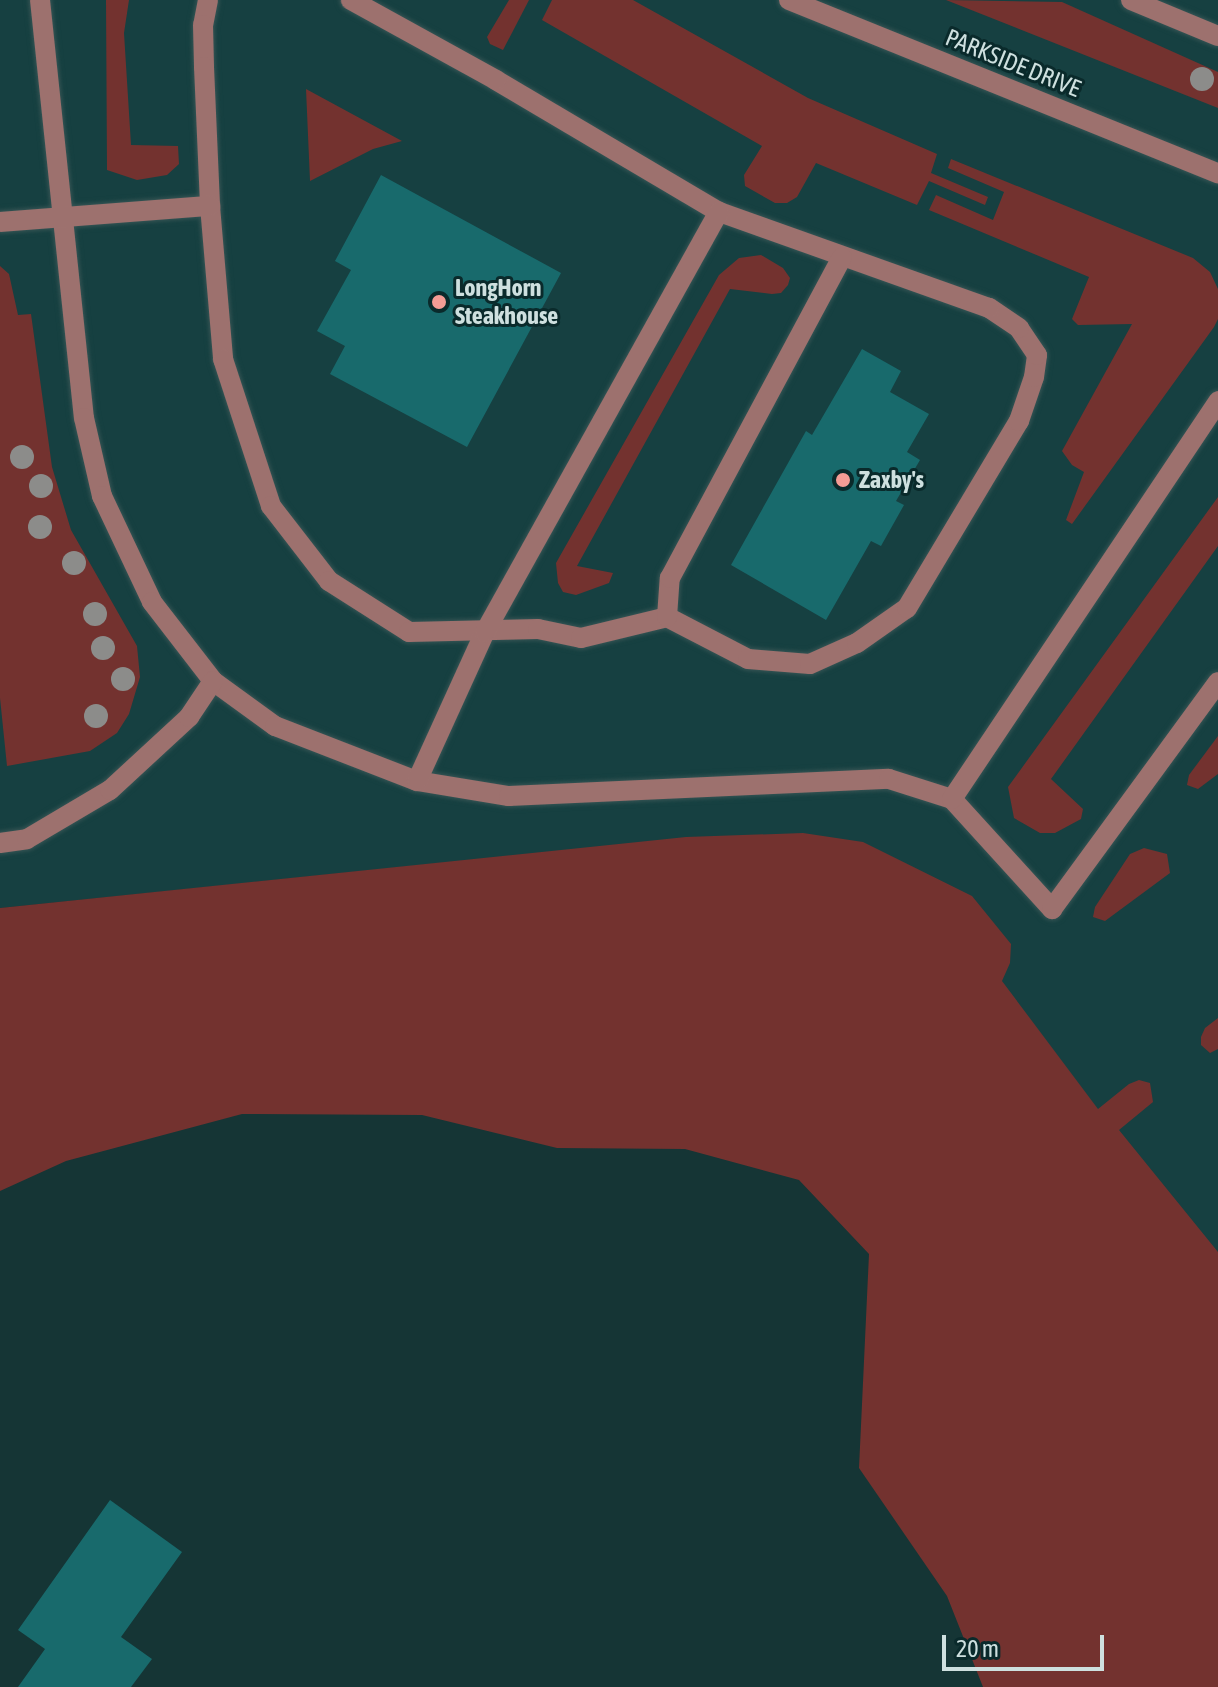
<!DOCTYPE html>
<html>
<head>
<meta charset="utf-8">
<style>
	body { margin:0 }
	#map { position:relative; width:1218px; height:1687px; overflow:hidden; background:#153535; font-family:"Asap Condensed",sans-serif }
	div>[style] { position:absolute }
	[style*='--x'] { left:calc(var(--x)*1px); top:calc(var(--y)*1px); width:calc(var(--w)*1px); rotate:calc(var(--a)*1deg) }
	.built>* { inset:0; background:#164041 }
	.green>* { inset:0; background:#73322f }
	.building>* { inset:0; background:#186a6c }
	.roads { filter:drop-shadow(0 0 2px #365454) drop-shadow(0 0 2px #365454) }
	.minor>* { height:20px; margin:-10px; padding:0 10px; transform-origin:10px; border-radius:10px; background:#9d716e }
	.trees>* { width:24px; height:24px; margin:-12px; border-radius:50%; background:#8c8c8a }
	.dots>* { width:22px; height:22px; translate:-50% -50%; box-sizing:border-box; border:4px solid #0a2a2b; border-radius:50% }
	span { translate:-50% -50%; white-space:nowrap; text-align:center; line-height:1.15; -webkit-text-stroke:6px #0a2a2b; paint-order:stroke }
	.street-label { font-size:24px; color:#cee0df }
	.poi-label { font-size:24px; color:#cee0df; font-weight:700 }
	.left { translate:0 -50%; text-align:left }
	.scale { position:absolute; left:942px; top:1635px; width:162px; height:36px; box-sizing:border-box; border:4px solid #cee0df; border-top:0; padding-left:10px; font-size:24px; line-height:28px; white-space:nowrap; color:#cee0df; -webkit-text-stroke:6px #0a2a2b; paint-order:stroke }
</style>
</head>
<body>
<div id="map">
	<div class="built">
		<i style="clip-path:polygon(0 0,1218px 0,1218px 1432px,686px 838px,0 908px)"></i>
	</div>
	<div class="green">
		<i style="clip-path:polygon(106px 0,129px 0,124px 33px,131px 145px,178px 146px,179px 164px,167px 175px,137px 180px,107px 170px)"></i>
		<i style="clip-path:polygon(509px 0,529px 0,503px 50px,490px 44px,487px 37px)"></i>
		<i style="clip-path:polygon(552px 0,633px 0,808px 98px,937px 154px,931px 173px,988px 197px,985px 205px,929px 181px,917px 205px,816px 163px,797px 197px,787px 203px,775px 203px,745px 186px,744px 175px,762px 146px,542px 20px)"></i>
		<i style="clip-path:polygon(946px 0,1062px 2px,1218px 72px,1218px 108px)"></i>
		<i style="clip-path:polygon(306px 89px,402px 141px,373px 149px,310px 181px)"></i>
		<i style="clip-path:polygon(951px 159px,1193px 258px,1210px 272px,1218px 289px,1218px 319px,1214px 327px,1072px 524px,1066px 520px,1084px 472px,1072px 465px,1062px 451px,1132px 324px,1078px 325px,1072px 319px,1089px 277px,929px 210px,936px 195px,993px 220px,1004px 192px,948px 168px)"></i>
		<i style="clip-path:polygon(761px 255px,783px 268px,790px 278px,788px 285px,781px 293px,772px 294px,730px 289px,577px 566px,613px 573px,609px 583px,576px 595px,563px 592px,558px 583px,556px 563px,719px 275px,739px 258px)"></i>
		<i style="clip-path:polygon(0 266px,9px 274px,18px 315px,31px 314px,52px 467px,71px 530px,137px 646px,140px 677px,129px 714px,117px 733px,90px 751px,7px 766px,0 698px)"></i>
		<i style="clip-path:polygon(1218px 497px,1218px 546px,1051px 779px,1083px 809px,1081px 819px,1055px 833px,1040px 833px,1014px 818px,1008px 787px)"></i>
		<i style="clip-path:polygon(1218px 736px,1218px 774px,1198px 789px,1187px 785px,1189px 775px)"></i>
		<i style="clip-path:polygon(803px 833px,863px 842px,972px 896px,1011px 944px,1010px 963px,1002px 981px,1098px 1109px,1129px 1084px,1139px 1080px,1150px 1083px,1153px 1102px,1119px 1130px,1218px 1252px,1218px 1687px,983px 1687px,947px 1596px,859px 1468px,869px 1254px,799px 1180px,685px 1149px,557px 1148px,422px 1115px,242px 1114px,66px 1161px,0 1191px,0 908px,686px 837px)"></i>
		<i style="clip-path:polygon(1144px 848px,1167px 854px,1170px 873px,1105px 921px,1093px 917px,1095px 907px,1130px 854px)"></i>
		<i style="clip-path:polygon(1218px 1018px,1218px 1049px,1210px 1053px,1201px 1045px,1201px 1037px,1205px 1028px)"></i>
	</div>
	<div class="building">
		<i style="clip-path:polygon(381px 175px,561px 273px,467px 447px,330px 374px,345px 346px,317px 331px,351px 270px,335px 261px)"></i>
		<i style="clip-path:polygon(862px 349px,901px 371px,890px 392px,929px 414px,907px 452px,920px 460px,896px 501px,904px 505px,881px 546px,871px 541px,826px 620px,731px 565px,806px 431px,812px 435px)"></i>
		<i style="clip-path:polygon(110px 1500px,182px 1552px,121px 1637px,152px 1659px,131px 1687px,18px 1687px,45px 1649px,18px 1630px)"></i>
	</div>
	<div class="roads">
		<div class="minor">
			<i style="--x:40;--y:0;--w:420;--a:84"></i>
			<i style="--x:84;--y:418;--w:80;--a:77"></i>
			<i style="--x:102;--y:496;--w:117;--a:64.7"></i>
			<i style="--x:152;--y:602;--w:100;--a:52.3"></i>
			<i style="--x:213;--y:681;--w:77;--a:36"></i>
			<i style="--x:275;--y:726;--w:152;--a:21.2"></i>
			<i style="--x:417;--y:781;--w:93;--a:9.3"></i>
			<i style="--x:509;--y:796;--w:380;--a:-2.6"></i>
			<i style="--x:889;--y:779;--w:66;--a:17.6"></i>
			<i style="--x:952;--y:799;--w:149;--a:47.7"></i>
			<i style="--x:1052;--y:909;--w:281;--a:-53.8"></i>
			<i style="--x:208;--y:0;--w:25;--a:101"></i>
			<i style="--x:203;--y:25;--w:42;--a:88.6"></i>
			<i style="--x:204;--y:67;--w:139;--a:87.5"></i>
			<i style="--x:210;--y:206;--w:154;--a:85.1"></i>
			<i style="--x:223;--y:359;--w:155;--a:71.9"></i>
			<i style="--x:271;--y:506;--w:95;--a:52.3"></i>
			<i style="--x:329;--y:581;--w:95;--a:32.5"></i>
			<i style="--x:409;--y:632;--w:129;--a:-1.3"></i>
			<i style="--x:538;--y:629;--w:44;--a:11.8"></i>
			<i style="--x:581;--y:638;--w:89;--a:-13.7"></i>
			<i style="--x:667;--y:617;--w:91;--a:27.4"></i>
			<i style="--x:748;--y:659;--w:62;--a:4.6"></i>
			<i style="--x:810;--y:664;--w:51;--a:-24.1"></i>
			<i style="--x:857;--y:643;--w:61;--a:-35"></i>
			<i style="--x:907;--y:608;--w:218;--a:-59.1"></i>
			<i style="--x:1019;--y:421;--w:46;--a:-71.2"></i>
			<i style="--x:1034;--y:377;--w:22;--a:-82"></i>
			<i style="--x:1037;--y:355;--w:32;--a:-124"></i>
			<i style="--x:1019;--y:328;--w:36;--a:-146"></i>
			<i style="--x:989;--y:308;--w:287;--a:-160.4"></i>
			<i style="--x:719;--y:212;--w:259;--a:-149.4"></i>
			<i style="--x:496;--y:80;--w:166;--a:-151.1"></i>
			<i style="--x:789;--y:0;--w:463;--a:22"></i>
			<i style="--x:1131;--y:0;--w:94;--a:22.5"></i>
			<i style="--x:0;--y:222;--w:211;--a:-4.4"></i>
			<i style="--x:667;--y:617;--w:39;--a:-86"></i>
			<i style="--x:670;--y:578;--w:364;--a:-61.8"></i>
			<i style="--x:417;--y:781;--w:164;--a:-65.5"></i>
			<i style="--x:485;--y:632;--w:481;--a:-60.9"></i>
			<i style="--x:952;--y:799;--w:479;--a:-56.2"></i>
			<i style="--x:0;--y:843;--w:27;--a:-8"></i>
			<i style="--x:27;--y:839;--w:96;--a:-30.6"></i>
			<i style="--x:110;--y:790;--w:108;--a:-42.7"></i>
			<i style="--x:189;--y:717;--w:43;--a:-56.3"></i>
		</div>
	</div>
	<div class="trees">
		<i style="left:1202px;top:79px"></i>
		<i style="left:22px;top:457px"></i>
		<i style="left:41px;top:486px"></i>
		<i style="left:40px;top:527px"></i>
		<i style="left:74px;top:563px"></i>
		<i style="left:95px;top:614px"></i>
		<i style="left:103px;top:648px"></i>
		<i style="left:123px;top:679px"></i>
		<i style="left:96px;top:716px"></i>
	</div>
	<div class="dots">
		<i style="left:439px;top:302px;background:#f59c95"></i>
		<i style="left:843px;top:480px;background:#f59c95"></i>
	</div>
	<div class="street-label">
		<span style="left:1013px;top:63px;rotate:22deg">PARKSIDE DRIVE</span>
	</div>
	<div class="poi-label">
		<span class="left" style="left:455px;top:302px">LongHorn<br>Steakhouse</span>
		<span class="left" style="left:859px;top:480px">Zaxby's</span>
	</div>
	<div class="scale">20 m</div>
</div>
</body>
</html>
